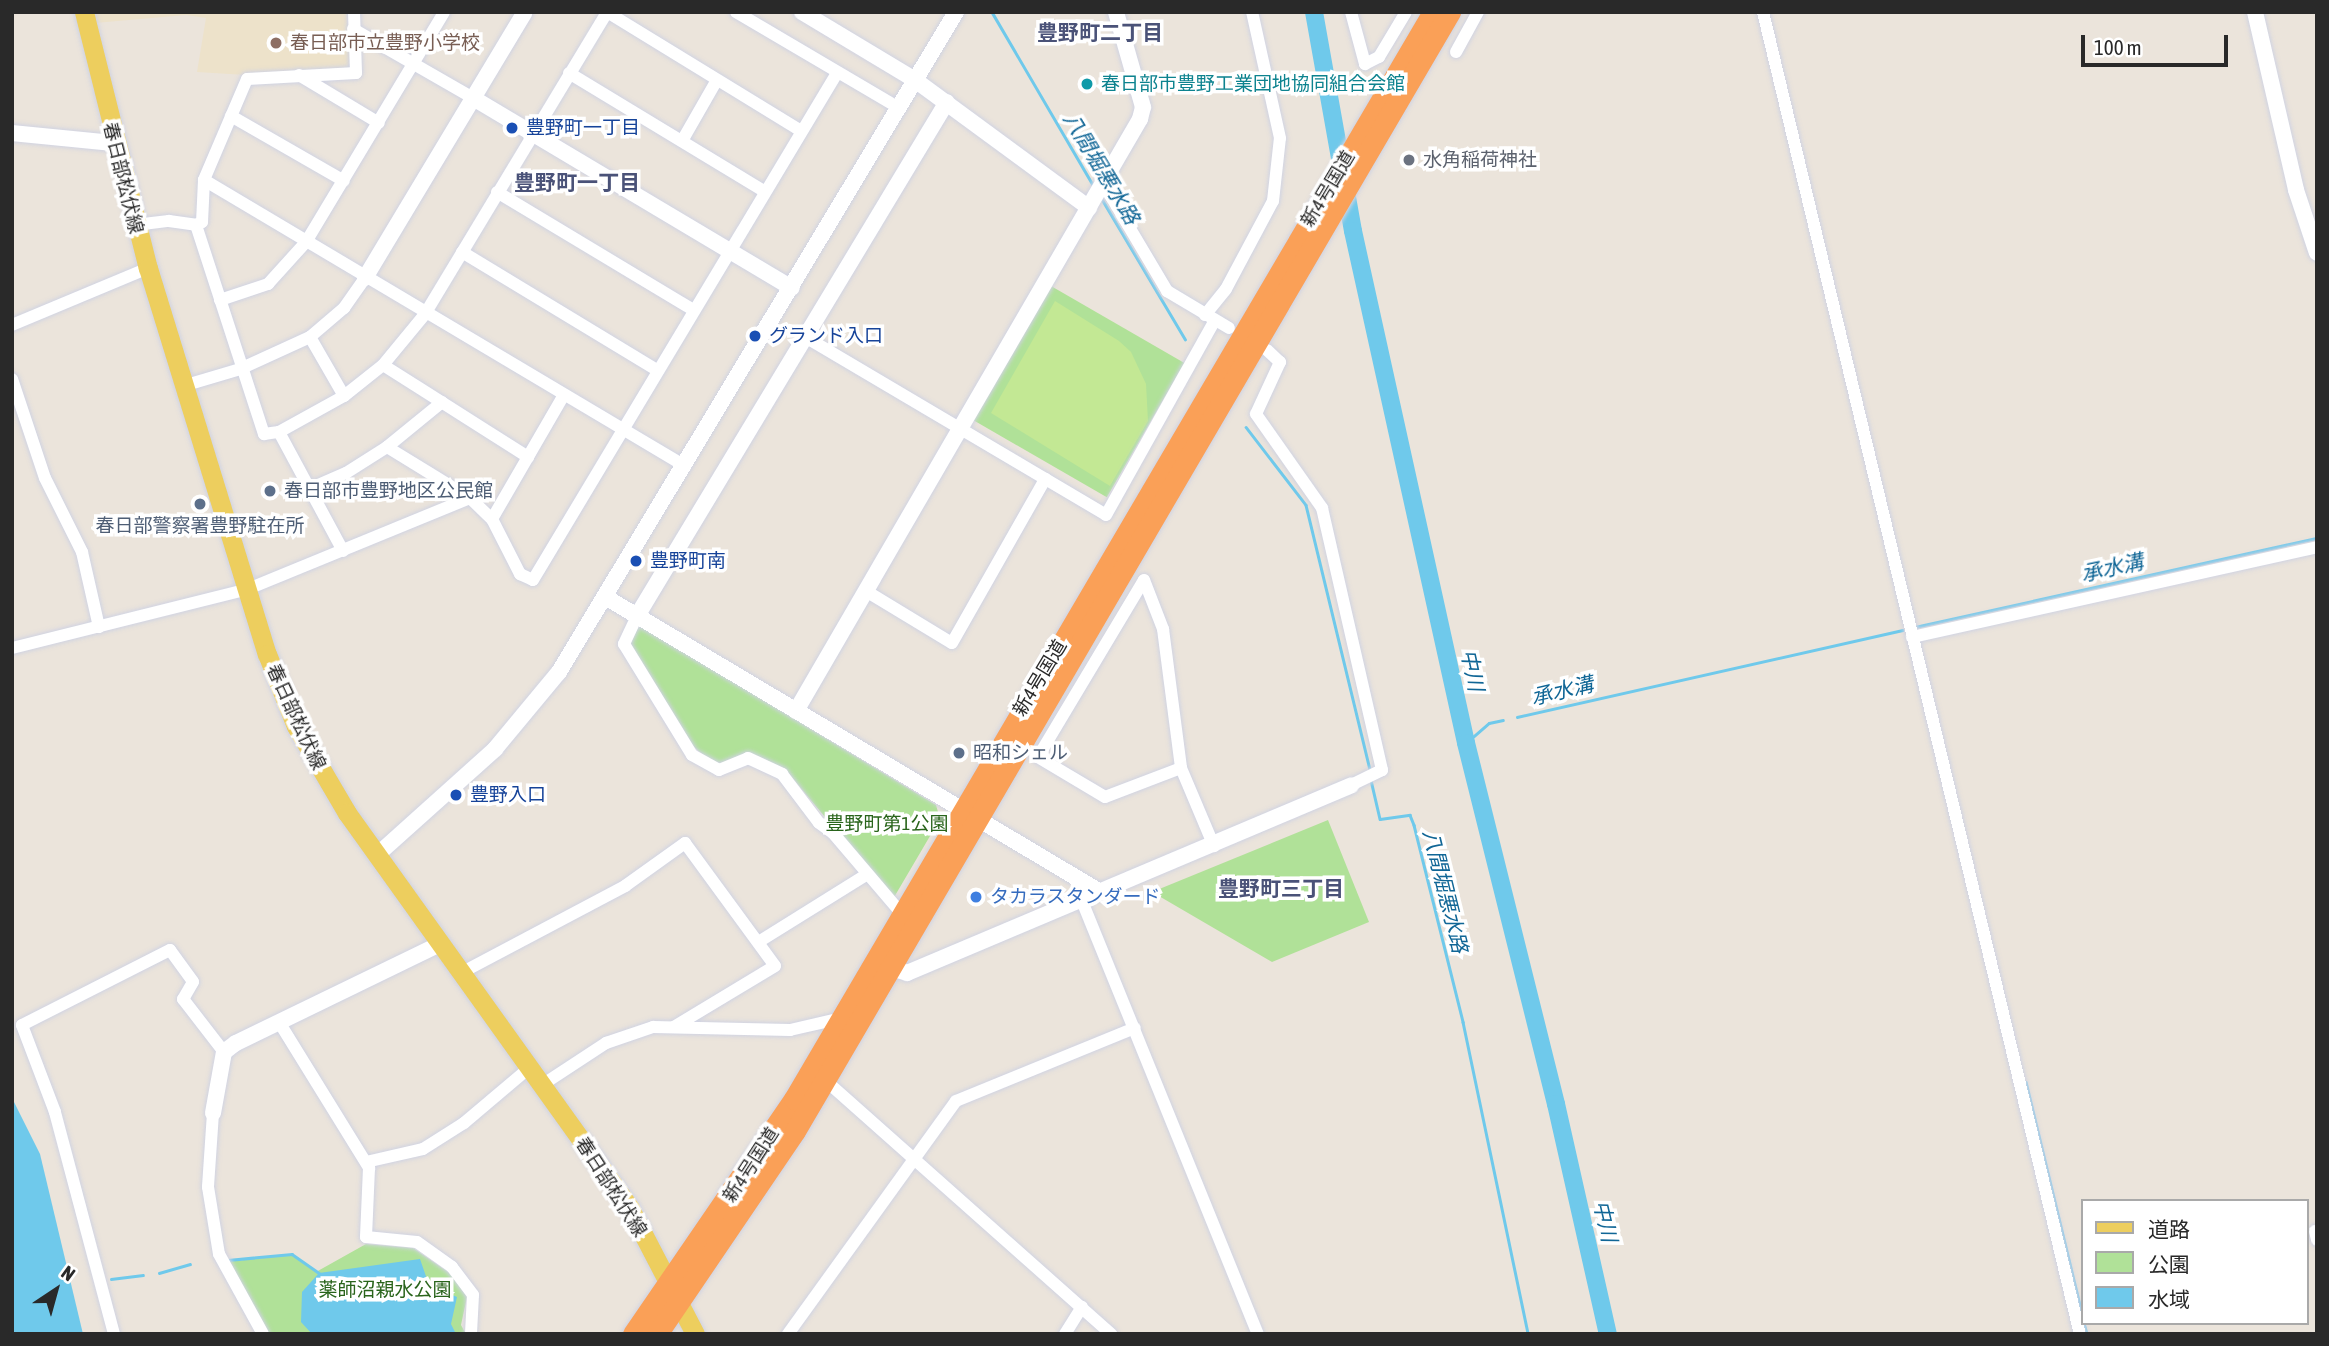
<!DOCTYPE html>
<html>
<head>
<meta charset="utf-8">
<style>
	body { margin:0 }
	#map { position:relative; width:2329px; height:1346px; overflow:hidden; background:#ebe4db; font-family:"Asap Condensed","Noto Sans JP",sans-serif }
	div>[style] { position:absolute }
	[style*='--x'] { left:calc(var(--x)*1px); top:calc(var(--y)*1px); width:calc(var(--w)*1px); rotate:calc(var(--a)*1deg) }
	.education>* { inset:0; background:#ede2ca }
	.green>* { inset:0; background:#b0e198; transform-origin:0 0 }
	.pitch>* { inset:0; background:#c3e894 }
	.water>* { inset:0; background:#6fc9eb }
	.stream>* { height:2.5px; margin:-1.25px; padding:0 1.25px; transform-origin:1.25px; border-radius:1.25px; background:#6fc9eb }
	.river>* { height:18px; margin:-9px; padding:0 9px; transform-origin:9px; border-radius:9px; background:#6fc9eb }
	.roads { filter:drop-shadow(0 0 2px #d0d3e2) drop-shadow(0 0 2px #d0d3e2) }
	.street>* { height:12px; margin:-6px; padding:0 6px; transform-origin:6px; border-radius:6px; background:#fff }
	.secondary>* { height:16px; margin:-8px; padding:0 8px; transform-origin:8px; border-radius:8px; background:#fff }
	.primary>* { height:19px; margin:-9.5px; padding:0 9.5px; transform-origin:9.5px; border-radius:9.5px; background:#edce5e }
	.highway>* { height:21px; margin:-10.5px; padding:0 10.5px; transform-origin:10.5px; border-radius:10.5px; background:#faa057 }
	.dots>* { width:19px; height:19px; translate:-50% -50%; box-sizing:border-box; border:4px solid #fff; border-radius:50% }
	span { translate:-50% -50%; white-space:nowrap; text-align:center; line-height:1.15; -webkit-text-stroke:7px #fff; paint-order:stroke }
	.education-label { font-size:19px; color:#785e54 }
	.left { translate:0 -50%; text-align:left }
	.culture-label { font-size:19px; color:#0d838f }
	.transit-label { font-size:19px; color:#164399 }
	.worship-label { font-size:19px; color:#5b616d }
	.street-label { font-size:19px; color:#292929 }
	.service-label { font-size:19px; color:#4e5e75 }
	.park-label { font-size:19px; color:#29641b }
	.shop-label { font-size:19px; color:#366cbe }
	.neighbourhood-label { font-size:21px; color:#4a5278; font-weight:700 }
	.water-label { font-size:21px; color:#106696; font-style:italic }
	.frame { position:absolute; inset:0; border:14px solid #292929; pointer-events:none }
	.legend { position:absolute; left:2081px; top:1199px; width:228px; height:126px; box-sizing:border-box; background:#fff; border:2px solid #a9a9a9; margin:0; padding:9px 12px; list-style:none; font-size:21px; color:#292929 }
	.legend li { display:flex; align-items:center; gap:14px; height:35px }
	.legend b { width:35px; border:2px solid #a9a9a9 }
	.north { position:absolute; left:21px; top:1255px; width:70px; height:70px; -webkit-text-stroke:5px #fff; paint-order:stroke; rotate:36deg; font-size:19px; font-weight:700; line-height:28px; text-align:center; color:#292929 }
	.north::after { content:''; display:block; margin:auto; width:24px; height:32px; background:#292929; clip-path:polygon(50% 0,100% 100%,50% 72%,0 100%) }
	.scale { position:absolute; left:2081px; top:35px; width:147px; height:32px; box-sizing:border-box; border:4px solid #292929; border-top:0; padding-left:9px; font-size:21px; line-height:24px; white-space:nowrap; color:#292929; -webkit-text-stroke:5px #fff; paint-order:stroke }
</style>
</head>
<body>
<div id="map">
	<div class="education">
		<i style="clip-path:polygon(93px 12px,346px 12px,351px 64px,348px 68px,246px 75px,197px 72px,206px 18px,186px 15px,95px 23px)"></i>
	</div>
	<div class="green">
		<i style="left:1051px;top:286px;width:154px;height:155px;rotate:30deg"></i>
		<i style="clip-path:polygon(636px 623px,936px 805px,940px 819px,893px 899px,785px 769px,749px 753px,716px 766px,686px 740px,629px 641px)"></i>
		<i style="clip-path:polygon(1328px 820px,1369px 922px,1272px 962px,1152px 892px)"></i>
		<i style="clip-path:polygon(366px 1244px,413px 1248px,451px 1274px,467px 1297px,461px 1325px,466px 1334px,267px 1334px,225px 1262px,292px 1255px,316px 1272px)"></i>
	</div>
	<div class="pitch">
		<i style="clip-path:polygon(1055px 301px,1119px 341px,1131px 352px,1146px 384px,1148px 421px,1110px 486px,991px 413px)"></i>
	</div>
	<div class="water">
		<i style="clip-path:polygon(12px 1098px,40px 1154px,83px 1334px,12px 1334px)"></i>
		<i style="clip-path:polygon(420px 1259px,429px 1285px,457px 1297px,451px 1324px,456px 1334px,312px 1334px,301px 1322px,302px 1292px,319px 1273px)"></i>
	</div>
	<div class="stream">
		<i style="--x:992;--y:12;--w:200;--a:59.7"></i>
		<i style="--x:1102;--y:199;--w:163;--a:59.3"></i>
		<i style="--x:1246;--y:427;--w:98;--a:52.4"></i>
		<i style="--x:1306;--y:505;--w:273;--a:76.4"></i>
		<i style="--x:1915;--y:627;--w:412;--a:-12.5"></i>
		<i style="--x:1517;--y:717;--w:395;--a:-12.7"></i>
		<i style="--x:1466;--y:743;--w:30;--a:-41"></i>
		<i style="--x:1489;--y:723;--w:14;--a:-12"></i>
		<i style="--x:1371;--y:780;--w:40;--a:77"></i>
		<i style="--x:1380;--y:819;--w:30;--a:-8"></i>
		<i style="--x:1410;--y:815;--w:11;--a:68"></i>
		<i style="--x:1414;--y:825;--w:203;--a:76"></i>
		<i style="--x:1463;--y:1022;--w:319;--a:78.2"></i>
		<i style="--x:2026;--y:1082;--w:239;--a:76.4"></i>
		<i style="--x:228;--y:1260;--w:64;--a:-5.4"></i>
		<i style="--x:292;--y:1254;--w:33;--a:35"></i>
		<i style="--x:159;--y:1273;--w:32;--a:-16"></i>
		<i style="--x:111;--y:1279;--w:32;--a:-7"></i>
		<i style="--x:2084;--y:1323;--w:11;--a:75"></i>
	</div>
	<div class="river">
		<i style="--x:1314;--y:12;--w:222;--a:79.9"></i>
		<i style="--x:1353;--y:231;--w:524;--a:77.55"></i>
		<i style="--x:1466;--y:743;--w:372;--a:76"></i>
		<i style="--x:1556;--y:1104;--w:236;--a:77.3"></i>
	</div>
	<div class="roads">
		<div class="street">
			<i style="--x:354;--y:12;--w:61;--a:88.1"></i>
			<i style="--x:356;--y:73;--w:109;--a:176.8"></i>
			<i style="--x:247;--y:79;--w:110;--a:113.1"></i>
			<i style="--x:204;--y:180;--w:42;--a:92.7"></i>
			<i style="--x:202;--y:222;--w:7;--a:153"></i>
			<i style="--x:196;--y:225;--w:220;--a:72"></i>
			<i style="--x:264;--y:434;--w:15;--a:-8"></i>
			<i style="--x:279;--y:432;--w:74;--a:-29"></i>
			<i style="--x:344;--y:396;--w:50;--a:-38.5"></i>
			<i style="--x:383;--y:365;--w:66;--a:-50.5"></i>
			<i style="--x:425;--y:314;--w:353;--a:-58.9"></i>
			<i style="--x:607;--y:12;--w:228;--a:31.5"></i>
			<i style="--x:736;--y:12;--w:189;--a:30.5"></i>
			<i style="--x:1351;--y:12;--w:54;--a:74.9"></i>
			<i style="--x:1365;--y:64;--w:16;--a:-27"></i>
			<i style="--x:1379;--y:57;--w:52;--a:-59"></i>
			<i style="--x:1763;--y:12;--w:1359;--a:76.52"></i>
			<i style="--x:353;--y:29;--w:138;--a:29.9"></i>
			<i style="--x:1456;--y:52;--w:46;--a:-61.2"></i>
			<i style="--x:569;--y:73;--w:228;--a:31.2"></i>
			<i style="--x:299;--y:75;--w:93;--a:31"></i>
			<i style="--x:231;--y:116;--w:130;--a:29.9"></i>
			<i style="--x:682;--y:141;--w:70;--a:-60.2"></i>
			<i style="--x:204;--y:180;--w:560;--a:30.74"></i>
			<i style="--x:1103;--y:183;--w:126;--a:59.3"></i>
			<i style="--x:1167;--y:291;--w:72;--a:30.8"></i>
			<i style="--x:497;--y:192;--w:229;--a:31"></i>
			<i style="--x:135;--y:225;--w:34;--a:-7"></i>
			<i style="--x:169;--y:221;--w:27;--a:8"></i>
			<i style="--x:462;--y:252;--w:228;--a:31.2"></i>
			<i style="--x:220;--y:300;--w:51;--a:-18.4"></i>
			<i style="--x:268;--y:284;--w:57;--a:-47.9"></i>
			<i style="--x:306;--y:242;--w:268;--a:-59"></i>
			<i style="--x:1205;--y:315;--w:33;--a:-51"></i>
			<i style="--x:1226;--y:289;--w:100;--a:-61.9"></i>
			<i style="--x:1273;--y:201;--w:63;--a:-83.7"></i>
			<i style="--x:1280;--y:138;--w:129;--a:-102.5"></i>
			<i style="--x:12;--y:325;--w:147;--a:-22.7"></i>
			<i style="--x:310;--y:337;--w:68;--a:60"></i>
			<i style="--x:807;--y:338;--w:347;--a:30.6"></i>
			<i style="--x:1106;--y:515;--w:223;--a:-60.8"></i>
			<i style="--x:1267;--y:350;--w:18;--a:43"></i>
			<i style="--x:1280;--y:362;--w:57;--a:114.8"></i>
			<i style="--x:1256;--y:414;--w:115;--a:54.9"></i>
			<i style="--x:1322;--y:508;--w:269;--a:77.1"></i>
			<i style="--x:1382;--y:770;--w:34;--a:154"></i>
			<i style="--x:383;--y:365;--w:172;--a:32.4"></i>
			<i style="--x:12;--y:379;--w:104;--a:71.6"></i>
			<i style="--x:45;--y:478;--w:83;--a:63.4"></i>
			<i style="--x:82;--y:552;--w:77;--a:77.2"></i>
			<i style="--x:183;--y:386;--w:59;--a:-16.6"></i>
			<i style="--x:240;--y:369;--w:77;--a:-24.6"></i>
			<i style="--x:310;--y:337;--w:45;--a:-40.5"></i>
			<i style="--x:344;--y:308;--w:37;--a:-55"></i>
			<i style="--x:279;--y:432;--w:135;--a:61.7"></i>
			<i style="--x:387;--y:447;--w:97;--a:31.6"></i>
			<i style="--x:470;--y:498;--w:30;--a:44"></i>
			<i style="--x:492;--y:519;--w:62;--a:63"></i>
			<i style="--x:520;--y:574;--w:14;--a:25"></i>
			<i style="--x:533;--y:580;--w:591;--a:-59.05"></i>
			<i style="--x:309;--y:489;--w:40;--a:-23.4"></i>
			<i style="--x:346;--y:473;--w:49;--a:-32.4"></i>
			<i style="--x:387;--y:447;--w:71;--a:-39.3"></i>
			<i style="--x:492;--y:519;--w:143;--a:-59.9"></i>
			<i style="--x:1144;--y:580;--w:53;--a:68.8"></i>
			<i style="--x:1163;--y:629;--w:140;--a:82.6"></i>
			<i style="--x:1181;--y:768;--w:81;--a:159.1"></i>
			<i style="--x:1105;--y:797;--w:78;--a:-149.2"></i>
			<i style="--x:1038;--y:757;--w:206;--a:-59.1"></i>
			<i style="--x:866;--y:591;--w:100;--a:31.2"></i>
			<i style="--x:952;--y:643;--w:189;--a:-60.4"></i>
			<i style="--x:637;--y:616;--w:31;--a:115"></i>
			<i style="--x:624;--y:644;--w:130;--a:58.5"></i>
			<i style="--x:692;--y:755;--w:31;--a:29"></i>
			<i style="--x:719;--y:770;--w:31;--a:-22"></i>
			<i style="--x:748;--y:758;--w:38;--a:25"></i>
			<i style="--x:782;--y:774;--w:61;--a:52.9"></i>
			<i style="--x:819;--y:823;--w:17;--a:36"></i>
			<i style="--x:833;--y:833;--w:106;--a:49.6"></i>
			<i style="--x:1912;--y:637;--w:415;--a:-12.5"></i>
			<i style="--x:12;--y:648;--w:243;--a:-14"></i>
			<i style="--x:248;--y:589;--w:240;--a:-22.3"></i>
			<i style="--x:1181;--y:768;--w:85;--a:67.1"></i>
			<i style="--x:1082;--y:901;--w:467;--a:67.9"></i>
			<i style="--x:760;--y:941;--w:125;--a:-31.9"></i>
			<i style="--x:461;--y:973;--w:186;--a:-27.9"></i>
			<i style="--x:625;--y:886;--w:74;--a:-35.6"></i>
			<i style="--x:685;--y:843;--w:152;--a:53.8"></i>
			<i style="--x:775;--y:966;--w:118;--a:148.9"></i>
			<i style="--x:279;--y:1022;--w:172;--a:58.3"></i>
			<i style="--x:369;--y:1168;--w:69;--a:92.5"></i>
			<i style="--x:366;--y:1237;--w:51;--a:5.6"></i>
			<i style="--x:417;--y:1242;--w:43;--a:35.5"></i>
			<i style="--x:452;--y:1267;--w:35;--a:53"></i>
			<i style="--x:473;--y:1295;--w:39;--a:93"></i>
			<i style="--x:825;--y:1080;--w:383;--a:41.6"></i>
			<i style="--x:542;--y:1085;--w:77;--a:-33.3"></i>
			<i style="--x:606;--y:1043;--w:50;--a:-18.8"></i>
			<i style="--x:653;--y:1027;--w:137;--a:1.3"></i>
			<i style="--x:790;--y:1030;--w:53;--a:-13"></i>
			<i style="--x:213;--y:1113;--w:74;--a:93.9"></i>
			<i style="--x:208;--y:1187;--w:68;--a:80.7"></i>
			<i style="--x:219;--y:1254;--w:91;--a:61.2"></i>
			<i style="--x:366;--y:1162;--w:58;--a:-12.8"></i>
			<i style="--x:423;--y:1149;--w:49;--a:-32.4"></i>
			<i style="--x:464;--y:1123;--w:85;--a:-40.2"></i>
			<i style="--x:2315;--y:1231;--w:9;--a:77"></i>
			<i style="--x:114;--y:1334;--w:230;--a:-104.9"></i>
			<i style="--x:55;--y:1112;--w:93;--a:-110.8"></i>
			<i style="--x:22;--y:1025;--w:166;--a:-26.9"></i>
			<i style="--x:170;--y:950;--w:39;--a:54"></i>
			<i style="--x:193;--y:982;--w:20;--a:120"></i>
			<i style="--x:183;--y:999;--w:67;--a:52.3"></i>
			<i style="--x:788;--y:1334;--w:287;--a:-54.2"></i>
			<i style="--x:956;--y:1101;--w:193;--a:-22.2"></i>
			<i style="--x:1065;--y:1334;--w:32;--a:-58"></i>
		</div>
		<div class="secondary">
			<i style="--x:802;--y:12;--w:132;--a:31"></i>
			<i style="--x:915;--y:80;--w:216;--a:36.3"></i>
			<i style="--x:2255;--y:12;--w:183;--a:77"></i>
			<i style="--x:2296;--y:190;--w:66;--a:71.6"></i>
			<i style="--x:473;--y:98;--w:371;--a:30.8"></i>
			<i style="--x:12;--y:133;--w:101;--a:5.7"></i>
			<i style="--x:365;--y:278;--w:310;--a:-59"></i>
			<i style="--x:607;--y:598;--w:576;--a:30.79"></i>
			<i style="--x:637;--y:616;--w:600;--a:-58.91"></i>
			<i style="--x:796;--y:711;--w:685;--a:-59.84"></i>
			<i style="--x:1140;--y:119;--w:12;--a:-76"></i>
			<i style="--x:1143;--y:107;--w:99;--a:-105.9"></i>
			<i style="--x:377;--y:855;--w:159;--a:-41.9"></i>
			<i style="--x:495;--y:749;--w:100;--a:-50.3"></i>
			<i style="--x:559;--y:672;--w:770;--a:-58.97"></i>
			<i style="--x:891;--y:968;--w:17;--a:17"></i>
			<i style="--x:907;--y:973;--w:482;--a:-22.9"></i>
			<i style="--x:213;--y:1113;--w:62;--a:-79.8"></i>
			<i style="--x:224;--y:1052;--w:15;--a:-37"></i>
			<i style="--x:236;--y:1043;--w:227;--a:-25.9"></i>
		</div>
		<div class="primary">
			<i style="--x:84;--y:12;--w:264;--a:76"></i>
			<i style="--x:148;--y:268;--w:404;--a:72.9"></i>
			<i style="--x:267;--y:654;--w:78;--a:68.1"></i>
			<i style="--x:296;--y:726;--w:101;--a:59.6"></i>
			<i style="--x:347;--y:813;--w:485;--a:54.4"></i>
			<i style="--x:629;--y:1207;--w:143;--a:62.5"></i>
		</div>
		<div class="highway">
			<i style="--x:633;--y:1334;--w:285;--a:-55.6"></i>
			<i style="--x:794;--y:1099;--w:1261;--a:-59.55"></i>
			<i style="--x:657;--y:1334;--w:245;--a:-55.8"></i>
			<i style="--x:795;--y:1131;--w:1297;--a:-59.66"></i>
		</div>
	</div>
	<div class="dots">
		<i style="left:276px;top:43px;background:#8d6e63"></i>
		<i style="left:1087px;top:84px;background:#0f9aa8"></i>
		<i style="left:512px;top:128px;background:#1a4fb4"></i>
		<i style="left:1409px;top:160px;background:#6b7280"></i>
		<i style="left:755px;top:336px;background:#1a4fb4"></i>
		<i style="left:270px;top:491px;background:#5c6f8a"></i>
		<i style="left:200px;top:504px;background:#5c6f8a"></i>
		<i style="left:636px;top:561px;background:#1a4fb4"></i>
		<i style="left:959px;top:753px;background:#5c6f8a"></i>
		<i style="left:456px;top:795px;background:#1a4fb4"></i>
		<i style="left:976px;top:897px;background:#3f7fe0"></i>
	</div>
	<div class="education-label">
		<span class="left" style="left:290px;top:43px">春日部市立豊野小学校</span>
	</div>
	<div class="culture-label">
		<span class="left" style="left:1101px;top:84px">春日部市豊野工業団地協同組合会館</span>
	</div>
	<div class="transit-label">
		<span class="left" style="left:526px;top:128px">豊野町一丁目</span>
		<span class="left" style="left:769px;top:336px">グランド入口</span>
		<span class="left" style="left:650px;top:561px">豊野町南</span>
		<span class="left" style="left:470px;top:795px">豊野入口</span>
	</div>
	<div class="worship-label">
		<span class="left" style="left:1423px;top:160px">水角稲荷神社</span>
	</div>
	<div class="street-label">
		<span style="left:123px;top:178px;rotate:76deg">春日部松伏線</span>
		<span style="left:1328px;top:189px;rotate:-59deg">新4号国道</span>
		<span style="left:1040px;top:678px;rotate:-59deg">新4号国道</span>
		<span style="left:296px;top:717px;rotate:65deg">春日部松伏線</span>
		<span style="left:751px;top:1165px;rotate:-57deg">新4号国道</span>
		<span style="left:611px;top:1187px;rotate:57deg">春日部松伏線</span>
	</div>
	<div class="service-label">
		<span class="left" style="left:284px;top:491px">春日部市豊野地区公民館</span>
		<span style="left:200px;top:526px">春日部警察署豊野駐在所</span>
		<span class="left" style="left:973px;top:753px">昭和シェル</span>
	</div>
	<div class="park-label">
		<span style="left:887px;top:824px">豊野町第1公園</span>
		<span style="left:385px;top:1290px">薬師沼親水公園</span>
	</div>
	<div class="shop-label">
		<span class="left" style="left:990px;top:897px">タカラスタンダード</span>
	</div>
	<div class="neighbourhood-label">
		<span style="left:1100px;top:32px">豊野町二丁目</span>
		<span style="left:577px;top:182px">豊野町一丁目</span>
		<span style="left:1281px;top:888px">豊野町三丁目</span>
	</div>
	<div class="water-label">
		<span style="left:1102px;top:168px;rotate:59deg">八間堀悪水路</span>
		<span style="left:2112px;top:567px;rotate:-12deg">承水溝</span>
		<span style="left:1473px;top:670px;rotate:78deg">中川</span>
		<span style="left:1562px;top:690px;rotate:-13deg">承水溝</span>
		<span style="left:1446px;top:891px;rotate:76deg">八間堀悪水路</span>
		<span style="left:1606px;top:1221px;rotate:77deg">中川</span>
	</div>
	<div class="frame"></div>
	<ul class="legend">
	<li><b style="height:9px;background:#edce5e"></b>道路</li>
	<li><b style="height:19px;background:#b0e198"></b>公園</li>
	<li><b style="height:19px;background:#6fc9eb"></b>水域</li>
	</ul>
	<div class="north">N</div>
	<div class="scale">100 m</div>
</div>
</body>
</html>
